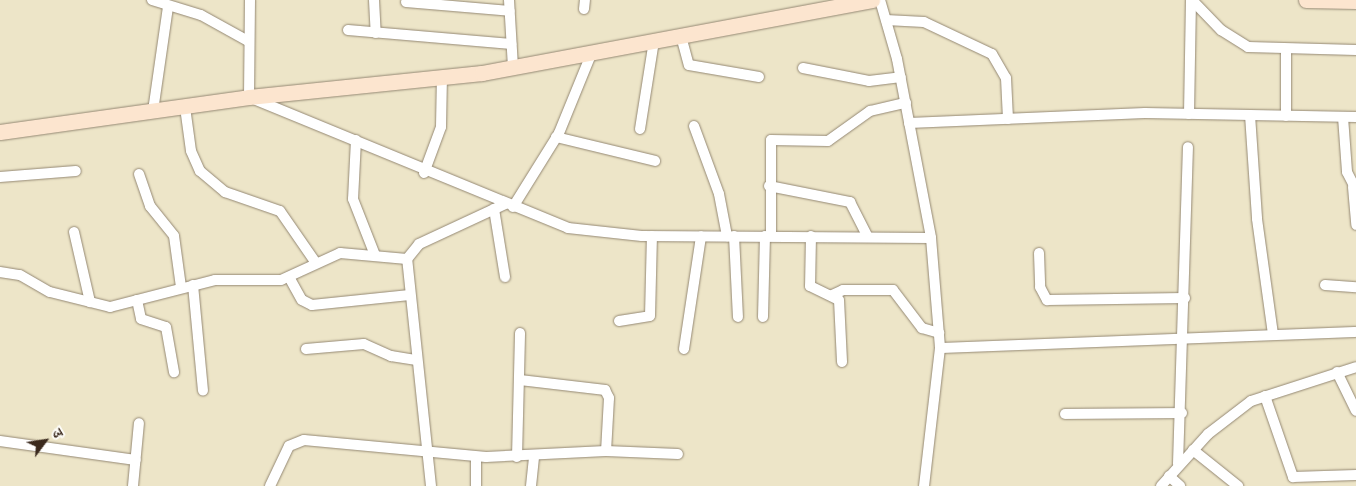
<!DOCTYPE html>
<html>
<head>
<meta charset="utf-8">
<style>
	body { margin:0 }
	#map { position:relative; width:1356px; height:486px; overflow:hidden; background:#ede5c8; font-family:"EB Garamond","Noto Serif Devanagari",serif }
	div>[style] { position:absolute }
	[style*='--x'] { left:calc(var(--x)*1px); top:calc(var(--y)*1px); width:calc(var(--w)*1px); rotate:calc(var(--a)*1deg) }
	.roads { filter:drop-shadow(0 0 1px #948873) drop-shadow(0 0 1px #948873) }
	.street>* { height:10px; margin:-5px; padding:0 5px; transform-origin:5px; border-radius:5px; background:#fff }
	.secondary>* { height:15px; margin:-7.5px; padding:0 7.5px; transform-origin:7.5px; border-radius:7.5px; background:#fce5cf }
	span { translate:-50% -50%; white-space:nowrap; text-align:center; line-height:1.15; -webkit-text-stroke:4px #fdfcf7; paint-order:stroke }
	.north { position:absolute; left:20px; top:416px; width:50px; height:50px; -webkit-text-stroke:4px #fdfcf7; paint-order:stroke; rotate:59deg; font-size:14px; font-weight:700; line-height:20px; text-align:center; color:#3b2a1e }
	.north::after { content:''; display:block; margin:auto; width:18px; height:22px; background:#3b2a1e; clip-path:polygon(50% 0,100% 100%,50% 72%,0 100%) }
</style>
</head>
<body>
<div id="map">
	<div class="roads">
		<div class="street">
			<i style="--x:152;--y:0;--w:51;--a:17"></i>
			<i style="--x:201;--y:15;--w:54;--a:29"></i>
			<i style="--x:250;--y:0;--w:97;--a:90.6"></i>
			<i style="--x:249;--y:97;--w:345;--a:22.3"></i>
			<i style="--x:568;--y:228;--w:74;--a:6.2"></i>
			<i style="--x:642;--y:236;--w:289;--a:0.4"></i>
			<i style="--x:374;--y:0;--w:33;--a:87"></i>
			<i style="--x:509;--y:0;--w:67;--a:86.6"></i>
			<i style="--x:880;--y:0;--w:61;--a:73.9"></i>
			<i style="--x:897;--y:59;--w:182;--a:79.2"></i>
			<i style="--x:931;--y:238;--w:110;--a:85.3"></i>
			<i style="--x:940;--y:348;--w:139;--a:96.6"></i>
			<i style="--x:1192;--y:0;--w:42;--a:46"></i>
			<i style="--x:1221;--y:30;--w:32;--a:32"></i>
			<i style="--x:1248;--y:47;--w:108;--a:1.6"></i>
			<i style="--x:406;--y:2;--w:104;--a:4.9"></i>
			<i style="--x:584;--y:9;--w:9;--a:-84"></i>
			<i style="--x:886;--y:20;--w:38;--a:3"></i>
			<i style="--x:924;--y:22;--w:75;--a:25.2"></i>
			<i style="--x:992;--y:54;--w:28;--a:60"></i>
			<i style="--x:1006;--y:78;--w:41;--a:87.2"></i>
			<i style="--x:348;--y:30;--w:164;--a:4.9"></i>
			<i style="--x:681;--y:36;--w:30;--a:75"></i>
			<i style="--x:689;--y:65;--w:71;--a:9.7"></i>
			<i style="--x:1286;--y:49;--w:67;--a:90"></i>
			<i style="--x:803;--y:68;--w:67;--a:11.1"></i>
			<i style="--x:869;--y:81;--w:32;--a:-7"></i>
			<i style="--x:185;--y:107;--w:44;--a:82.2"></i>
			<i style="--x:191;--y:151;--w:22;--a:66"></i>
			<i style="--x:200;--y:171;--w:33;--a:40"></i>
			<i style="--x:225;--y:192;--w:58;--a:19.1"></i>
			<i style="--x:280;--y:211;--w:63;--a:55.3"></i>
			<i style="--x:153;--y:111;--w:105;--a:-81.8"></i>
			<i style="--x:1189;--y:114;--w:114;--a:-89"></i>
			<i style="--x:1250;--y:115;--w:104;--a:86.1"></i>
			<i style="--x:1257;--y:219;--w:117;--a:82.1"></i>
			<i style="--x:1343;--y:117;--w:55;--a:85.8"></i>
			<i style="--x:1347;--y:172;--w:20;--a:63"></i>
			<i style="--x:909;--y:123;--w:236;--a:-2.4"></i>
			<i style="--x:1145;--y:113;--w:211;--a:1.1"></i>
			<i style="--x:694;--y:126;--w:72;--a:69.8"></i>
			<i style="--x:719;--y:194;--w:43;--a:79.2"></i>
			<i style="--x:640;--y:129;--w:89;--a:-81"></i>
			<i style="--x:556;--y:137;--w:102;--a:13.6"></i>
			<i style="--x:356;--y:140;--w:59;--a:92.9"></i>
			<i style="--x:353;--y:199;--w:60;--a:68.6"></i>
			<i style="--x:424;--y:173;--w:49;--a:-69.7"></i>
			<i style="--x:441;--y:127;--w:50;--a:-88.9"></i>
			<i style="--x:139;--y:174;--w:34;--a:71"></i>
			<i style="--x:150;--y:206;--w:38;--a:51"></i>
			<i style="--x:174;--y:236;--w:51;--a:82.2"></i>
			<i style="--x:0;--y:177;--w:76;--a:-4.5"></i>
			<i style="--x:769;--y:186;--w:83;--a:11.2"></i>
			<i style="--x:850;--y:202;--w:39;--a:63"></i>
			<i style="--x:1353;--y:187;--w:38;--a:85"></i>
			<i style="--x:513;--y:207;--w:87;--a:-58.1"></i>
			<i style="--x:559;--y:133;--w:87;--a:-67.8"></i>
			<i style="--x:494;--y:209;--w:69;--a:80.8"></i>
			<i style="--x:74;--y:232;--w:72;--a:77.1"></i>
			<i style="--x:734;--y:236;--w:81;--a:87.2"></i>
			<i style="--x:771;--y:236;--w:96;--a:-90"></i>
			<i style="--x:771;--y:140;--w:57;--a:1"></i>
			<i style="--x:828;--y:141;--w:52;--a:-35.5"></i>
			<i style="--x:870;--y:111;--w:37;--a:-13"></i>
			<i style="--x:811;--y:236;--w:50;--a:91.1"></i>
			<i style="--x:810;--y:286;--w:32;--a:26"></i>
			<i style="--x:839;--y:300;--w:62;--a:87.2"></i>
			<i style="--x:1039;--y:253;--w:34;--a:88"></i>
			<i style="--x:1040;--y:287;--w:15;--a:62"></i>
			<i style="--x:1047;--y:300;--w:138;--a:-0.8"></i>
			<i style="--x:0;--y:272;--w:20;--a:9"></i>
			<i style="--x:20;--y:275;--w:34;--a:30"></i>
			<i style="--x:50;--y:292;--w:62;--a:14"></i>
			<i style="--x:110;--y:307;--w:108;--a:-14.4"></i>
			<i style="--x:215;--y:280;--w:66;--a:0"></i>
			<i style="--x:281;--y:280;--w:65;--a:-24.6"></i>
			<i style="--x:340;--y:253;--w:67;--a:5.1"></i>
			<i style="--x:289;--y:277;--w:26;--a:61"></i>
			<i style="--x:302;--y:300;--w:11;--a:27"></i>
			<i style="--x:312;--y:305;--w:98;--a:-5.9"></i>
			<i style="--x:193;--y:285;--w:106;--a:84.6"></i>
			<i style="--x:1325;--y:285;--w:31;--a:4"></i>
			<i style="--x:832;--y:295;--w:12;--a:-24"></i>
			<i style="--x:843;--y:290;--w:50;--a:0"></i>
			<i style="--x:893;--y:290;--w:48;--a:52.7"></i>
			<i style="--x:922;--y:328;--w:18;--a:16"></i>
			<i style="--x:137;--y:300;--w:19;--a:78"></i>
			<i style="--x:141;--y:319;--w:26;--a:18"></i>
			<i style="--x:166;--y:327;--w:46;--a:79.9"></i>
			<i style="--x:763;--y:317;--w:81;--a:-88.6"></i>
			<i style="--x:619;--y:321;--w:31;--a:-9"></i>
			<i style="--x:650;--y:316;--w:80;--a:-88.6"></i>
			<i style="--x:940;--y:348;--w:416;--a:-2.2"></i>
			<i style="--x:306;--y:349;--w:58;--a:-4.9"></i>
			<i style="--x:364;--y:344;--w:30;--a:24"></i>
			<i style="--x:391;--y:356;--w:26;--a:9"></i>
			<i style="--x:684;--y:349;--w:114;--a:-81.4"></i>
			<i style="--x:1337;--y:372;--w:43;--a:64"></i>
			<i style="--x:520;--y:380;--w:86;--a:6.7"></i>
			<i style="--x:605;--y:390;--w:9;--a:63"></i>
			<i style="--x:609;--y:398;--w:53;--a:93.2"></i>
			<i style="--x:1265;--y:396;--w:86;--a:70.9"></i>
			<i style="--x:1293;--y:477;--w:63;--a:-1.8"></i>
			<i style="--x:1065;--y:414;--w:117;--a:-0.5"></i>
			<i style="--x:0;--y:441;--w:137;--a:8"></i>
			<i style="--x:1193;--y:450;--w:58;--a:38.7"></i>
			<i style="--x:517;--y:457;--w:124;--a:-88.6"></i>
			<i style="--x:1178;--y:464;--w:317;--a:-88.2"></i>
			<i style="--x:1169;--y:476;--w:15;--a:42"></i>
			<i style="--x:133;--y:486;--w:63;--a:-84.6"></i>
			<i style="--x:270;--y:486;--w:44;--a:-64.6"></i>
			<i style="--x:289;--y:446;--w:16;--a:-22"></i>
			<i style="--x:304;--y:440;--w:183;--a:5.3"></i>
			<i style="--x:486;--y:457;--w:120;--a:-2.9"></i>
			<i style="--x:606;--y:451;--w:72;--a:2.4"></i>
			<i style="--x:431;--y:486;--w:228;--a:-96"></i>
			<i style="--x:407;--y:259;--w:19;--a:-51"></i>
			<i style="--x:419;--y:244;--w:95;--a:-24.9"></i>
			<i style="--x:476;--y:486;--w:29;--a:-90"></i>
			<i style="--x:531;--y:486;--w:30;--a:-84"></i>
			<i style="--x:1161;--y:486;--w:70;--a:-47.9"></i>
			<i style="--x:1208;--y:434;--w:54;--a:-37.5"></i>
			<i style="--x:1251;--y:401;--w:110;--a:-17.9"></i>
		</div>
		<div class="secondary">
			<i style="--x:1306;--y:0;--w:50;--a:1.1"></i>
			<i style="--x:0;--y:132;--w:251;--a:-8"></i>
			<i style="--x:249;--y:97;--w:234;--a:-5.9"></i>
			<i style="--x:482;--y:73;--w:397;--a:-10.6"></i>
		</div>
	</div>
	<div class="north">उ</div>
</div>
</body>
</html>
